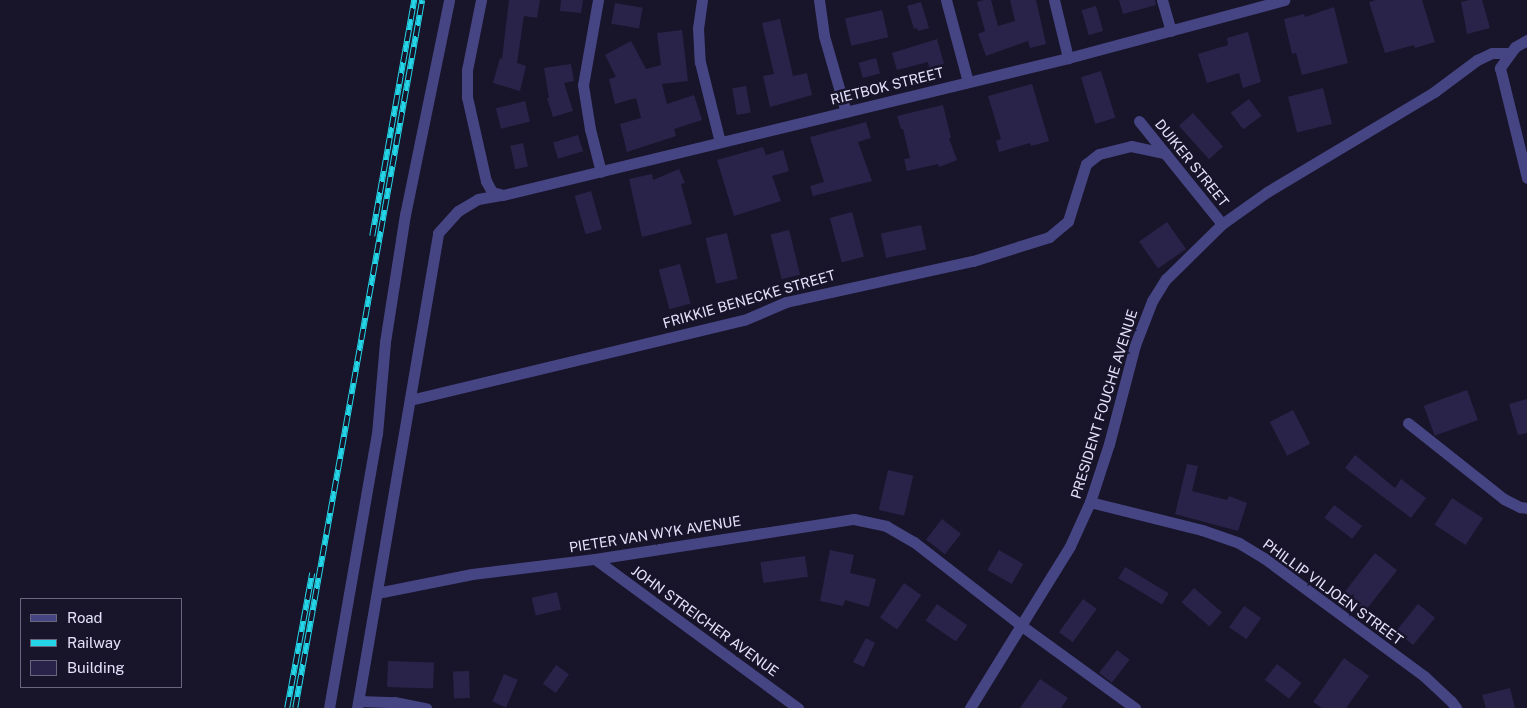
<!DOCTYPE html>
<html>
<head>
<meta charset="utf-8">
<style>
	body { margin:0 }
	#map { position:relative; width:1527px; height:708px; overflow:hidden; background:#18142a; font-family:"Public Sans",sans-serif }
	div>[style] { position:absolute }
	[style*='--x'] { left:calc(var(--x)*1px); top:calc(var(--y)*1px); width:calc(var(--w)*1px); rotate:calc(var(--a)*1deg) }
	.building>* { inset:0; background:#2a2349; transform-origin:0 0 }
	.street>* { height:11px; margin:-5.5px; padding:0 5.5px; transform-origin:5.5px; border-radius:5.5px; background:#464584 }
	.rail>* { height:5.5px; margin-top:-2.75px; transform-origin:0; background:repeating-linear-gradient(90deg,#18142a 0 11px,#23d5e6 0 22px); box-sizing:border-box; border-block:1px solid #23d5e6 }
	span { translate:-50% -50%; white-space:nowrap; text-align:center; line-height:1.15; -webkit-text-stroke:5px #18142a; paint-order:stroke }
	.street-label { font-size:14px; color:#e4e1fc }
	.legend { position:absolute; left:20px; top:598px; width:162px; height:90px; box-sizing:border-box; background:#18142a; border:1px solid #6a667e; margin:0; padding:6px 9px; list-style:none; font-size:15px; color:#e4e1fc }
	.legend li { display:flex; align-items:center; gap:10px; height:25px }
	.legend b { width:25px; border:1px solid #6a667e }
</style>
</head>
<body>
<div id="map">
	<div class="building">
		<i style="clip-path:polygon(509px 0,540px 0,537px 18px,524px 16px,517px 63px,526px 66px,520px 91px,493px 83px,500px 58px,502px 59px)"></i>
		<i style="clip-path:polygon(561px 0,583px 0,581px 13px,560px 11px)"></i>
		<i style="clip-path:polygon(984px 0,991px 0,998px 26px,1015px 21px,1010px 0,1036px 0,1046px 44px,1030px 48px,1028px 41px,986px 56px,978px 34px,985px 31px,977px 2px)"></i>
		<i style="clip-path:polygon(1119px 0,1155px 0,1156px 5px,1123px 14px)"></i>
		<i style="clip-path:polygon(1376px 0,1422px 0,1435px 42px,1415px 48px,1414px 45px,1385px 53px,1369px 2px)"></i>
		<i style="clip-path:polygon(1469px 0,1482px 0,1490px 28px,1467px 34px,1461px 2px)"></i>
		<i style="clip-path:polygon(921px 2px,929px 28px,918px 31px,917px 28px,914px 29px,907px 6px)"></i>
		<i style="left:615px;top:3px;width:28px;height:21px;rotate:10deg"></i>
		<i style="left:1096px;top:6px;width:26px;height:15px;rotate:74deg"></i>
		<i style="clip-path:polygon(1334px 7px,1348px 63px,1302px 75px,1296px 53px,1292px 54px,1284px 19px,1304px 14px,1305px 17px)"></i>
		<i style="left:882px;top:10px;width:28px;height:38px;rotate:77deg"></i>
		<i style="clip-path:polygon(780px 19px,793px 76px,807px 73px,812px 95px,770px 107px,763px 76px,774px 74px,762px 23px)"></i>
		<i style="clip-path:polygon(682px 30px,688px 81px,662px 84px,667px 104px,694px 95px,702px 120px,674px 129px,676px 136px,627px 152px,620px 124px,641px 118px,636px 98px,615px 104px,609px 79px,616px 77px,605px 55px,631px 41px,646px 69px,661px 65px,657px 33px)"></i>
		<i style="clip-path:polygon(1248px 32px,1261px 82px,1243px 88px,1239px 73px,1207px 83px,1198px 54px,1228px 45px,1227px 38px)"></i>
		<i style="clip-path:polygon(937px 39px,944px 64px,929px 68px,928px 62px,897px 70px,892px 53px)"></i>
		<i style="left:876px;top:58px;width:16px;height:18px;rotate:75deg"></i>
		<i style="clip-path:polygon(571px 64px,574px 81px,564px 83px,573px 111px,553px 117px,547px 98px,549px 98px,544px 68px)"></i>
		<i style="left:1101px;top:71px;width:49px;height:21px;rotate:73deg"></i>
		<i style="clip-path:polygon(1032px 84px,1049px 141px,1031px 146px,1030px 143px,999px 152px,996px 141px,1001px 139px,988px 96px)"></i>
		<i style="left:746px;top:86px;width:27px;height:14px;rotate:80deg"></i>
		<i style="left:1323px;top:88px;width:37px;height:36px;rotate:76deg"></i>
		<i style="left:1249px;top:99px;width:21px;height:23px;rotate:53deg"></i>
		<i style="left:525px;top:101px;width:21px;height:30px;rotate:76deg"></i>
		<i style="clip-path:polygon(943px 105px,951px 138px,949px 138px,957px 160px,939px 167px,938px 164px,907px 171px,904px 159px,910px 158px,903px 129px,901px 129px,897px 116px)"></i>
		<i style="left:1193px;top:113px;width:45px;height:19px;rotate:48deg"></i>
		<i style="clip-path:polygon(866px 122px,871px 138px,858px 142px,872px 181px,813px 196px,810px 186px,824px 182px,810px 137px)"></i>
		<i style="left:578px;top:135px;width:17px;height:26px;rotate:73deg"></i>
		<i style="left:523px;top:143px;width:24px;height:13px;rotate:78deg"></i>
		<i style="clip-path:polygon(763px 147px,766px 155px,783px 150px,789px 171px,772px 176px,781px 201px,734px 216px,717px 160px)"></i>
		<i style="clip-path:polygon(679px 169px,685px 183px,681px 184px,692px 224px,642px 237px,629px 179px,652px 174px,653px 180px)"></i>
		<i style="left:591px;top:191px;width:40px;height:17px;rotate:74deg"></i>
		<i style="left:852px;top:212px;width:46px;height:23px;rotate:75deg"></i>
		<i style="left:1167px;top:222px;width:33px;height:34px;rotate:55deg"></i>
		<i style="left:921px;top:225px;width:25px;height:41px;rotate:78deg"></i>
		<i style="left:789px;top:230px;width:46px;height:19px;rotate:76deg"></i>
		<i style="left:727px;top:233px;width:47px;height:22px;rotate:77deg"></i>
		<i style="left:680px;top:264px;width:41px;height:22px;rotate:75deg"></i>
		<i style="left:1467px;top:390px;width:32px;height:46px;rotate:70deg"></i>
		<i style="clip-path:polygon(1527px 399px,1527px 433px,1518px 435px,1509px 404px)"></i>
		<i style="left:1293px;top:410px;width:38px;height:26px;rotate:63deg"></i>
		<i style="clip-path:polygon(1355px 455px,1395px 488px,1401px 479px,1426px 498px,1411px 518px,1345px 468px)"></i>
		<i style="clip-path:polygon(1187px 464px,1198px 466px,1192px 491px,1227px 500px,1229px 496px,1247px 503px,1238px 531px,1175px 514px)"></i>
		<i style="left:888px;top:470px;width:26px;height:41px;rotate:13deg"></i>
		<i style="left:1452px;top:498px;width:37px;height:32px;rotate:33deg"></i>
		<i style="left:1334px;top:505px;width:35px;height:16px;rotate:37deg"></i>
		<i style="left:942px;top:519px;width:24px;height:26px;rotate:38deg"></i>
		<i style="clip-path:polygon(830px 550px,854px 555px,850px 573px,876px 579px,869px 607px,845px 600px,843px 606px,820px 601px)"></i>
		<i style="left:999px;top:550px;width:28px;height:23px;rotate:30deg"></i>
		<i style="left:1375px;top:553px;width:28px;height:52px;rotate:38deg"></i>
		<i style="left:805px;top:556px;width:21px;height:45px;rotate:82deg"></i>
		<i style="left:1125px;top:567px;width:51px;height:13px;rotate:31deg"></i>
		<i style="left:904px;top:583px;width:21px;height:42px;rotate:35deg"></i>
		<i style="left:1194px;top:588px;width:37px;height:19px;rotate:41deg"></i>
		<i style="left:557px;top:592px;width:18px;height:26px;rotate:77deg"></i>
		<i style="left:1083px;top:599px;width:17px;height:41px;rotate:36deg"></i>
		<i style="left:937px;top:604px;width:37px;height:20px;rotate:35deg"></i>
		<i style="left:1418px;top:604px;width:22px;height:35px;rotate:39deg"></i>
		<i style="left:1244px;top:606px;width:21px;height:26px;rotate:35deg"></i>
		<i style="clip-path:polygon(866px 638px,875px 643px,864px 667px,853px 662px)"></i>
		<i style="left:1117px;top:650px;width:16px;height:29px;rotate:38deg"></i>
		<i style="clip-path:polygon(1344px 658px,1369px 676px,1346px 708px,1322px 708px,1313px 702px)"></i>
		<i style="left:388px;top:661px;width:46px;height:26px;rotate:2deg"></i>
		<i style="left:1277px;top:664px;width:31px;height:20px;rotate:38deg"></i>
		<i style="left:556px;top:665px;width:16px;height:23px;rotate:35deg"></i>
		<i style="left:469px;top:671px;width:27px;height:16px;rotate:88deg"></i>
		<i style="left:504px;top:674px;width:15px;height:30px;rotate:23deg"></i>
		<i style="clip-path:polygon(1040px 679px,1068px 698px,1061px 708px,1020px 708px)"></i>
		<i style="clip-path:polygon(1510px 688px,1515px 708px,1486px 708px,1482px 695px)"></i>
	</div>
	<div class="street">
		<i style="--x:481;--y:0;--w:71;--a:101.3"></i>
		<i style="--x:467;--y:70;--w:27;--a:90"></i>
		<i style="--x:467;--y:97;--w:86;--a:77.3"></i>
		<i style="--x:486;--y:181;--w:13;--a:61"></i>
		<i style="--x:492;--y:192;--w:11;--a:15"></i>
		<i style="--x:503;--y:195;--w:581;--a:-13.63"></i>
		<i style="--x:1068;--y:58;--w:224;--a:-15"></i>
		<i style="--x:598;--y:0;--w:86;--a:100"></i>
		<i style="--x:583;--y:85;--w:45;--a:81"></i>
		<i style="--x:590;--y:129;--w:44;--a:75.7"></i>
		<i style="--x:702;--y:0;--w:28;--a:98"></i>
		<i style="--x:698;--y:28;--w:34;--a:87"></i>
		<i style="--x:700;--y:62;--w:82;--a:76"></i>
		<i style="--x:819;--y:0;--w:36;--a:82"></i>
		<i style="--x:824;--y:36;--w:79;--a:73.9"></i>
		<i style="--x:946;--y:0;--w:85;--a:75"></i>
		<i style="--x:1054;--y:0;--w:60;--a:76.4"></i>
		<i style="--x:1162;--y:0;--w:32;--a:74"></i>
		<i style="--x:1527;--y:40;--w:14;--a:150"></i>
		<i style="--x:1515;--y:47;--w:26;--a:126"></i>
		<i style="--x:1500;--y:68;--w:113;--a:76.2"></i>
		<i style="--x:1139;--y:121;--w:132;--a:51.1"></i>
		<i style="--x:410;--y:400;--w:343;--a:-13.5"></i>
		<i style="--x:744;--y:320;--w:46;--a:-23.2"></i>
		<i style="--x:786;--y:302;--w:191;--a:-12.4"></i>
		<i style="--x:973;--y:261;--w:80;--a:-17.5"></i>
		<i style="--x:1049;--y:237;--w:25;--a:-40"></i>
		<i style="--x:1068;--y:221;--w:60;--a:-72.5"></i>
		<i style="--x:1086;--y:164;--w:16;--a:-38"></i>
		<i style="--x:1099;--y:154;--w:33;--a:-14"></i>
		<i style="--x:1131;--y:146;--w:35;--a:12"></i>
		<i style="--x:1408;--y:423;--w:122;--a:38.4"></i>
		<i style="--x:1504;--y:499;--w:18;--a:27"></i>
		<i style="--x:1520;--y:507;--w:7;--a:8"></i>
		<i style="--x:1090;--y:502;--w:115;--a:14"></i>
		<i style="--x:1202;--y:530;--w:39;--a:19"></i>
		<i style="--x:1239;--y:543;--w:29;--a:31"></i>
		<i style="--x:1264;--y:558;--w:199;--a:36.4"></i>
		<i style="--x:1424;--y:676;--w:37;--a:43"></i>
		<i style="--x:1451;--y:701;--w:9;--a:54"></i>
		<i style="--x:595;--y:559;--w:252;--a:36.3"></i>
		<i style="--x:377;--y:593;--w:97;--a:-11.3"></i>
		<i style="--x:472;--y:574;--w:124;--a:-7"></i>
		<i style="--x:595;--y:559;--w:262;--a:-8.8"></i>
		<i style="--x:854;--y:519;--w:33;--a:12"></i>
		<i style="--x:886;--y:526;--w:32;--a:30"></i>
		<i style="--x:914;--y:542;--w:137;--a:37.9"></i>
		<i style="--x:1022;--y:626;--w:140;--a:36"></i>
		<i style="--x:359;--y:701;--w:35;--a:2"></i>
		<i style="--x:394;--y:702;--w:33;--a:11"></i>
		<i style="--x:329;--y:708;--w:278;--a:-80.1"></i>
		<i style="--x:377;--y:434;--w:92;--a:-85"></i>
		<i style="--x:385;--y:342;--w:129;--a:-81.1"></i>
		<i style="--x:405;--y:215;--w:219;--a:-78.4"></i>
		<i style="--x:357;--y:708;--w:482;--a:-80.3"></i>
		<i style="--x:438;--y:233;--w:30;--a:-48"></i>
		<i style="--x:458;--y:211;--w:23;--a:-31"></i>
		<i style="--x:478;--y:199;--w:23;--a:-10"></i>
		<i style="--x:970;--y:708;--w:190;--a:-58.3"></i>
		<i style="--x:1070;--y:546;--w:48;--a:-65.6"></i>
		<i style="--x:1090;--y:502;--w:61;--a:-71.9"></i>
		<i style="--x:1109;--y:444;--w:102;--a:-75.3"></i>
		<i style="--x:1135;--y:345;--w:47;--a:-68.9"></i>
		<i style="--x:1152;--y:301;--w:26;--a:-58"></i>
		<i style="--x:1166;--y:279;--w:78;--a:-44.5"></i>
		<i style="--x:1222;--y:224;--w:55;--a:-35.4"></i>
		<i style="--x:1267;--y:192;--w:195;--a:-30.9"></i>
		<i style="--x:1434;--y:92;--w:54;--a:-36.7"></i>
		<i style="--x:1477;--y:60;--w:17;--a:-25"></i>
		<i style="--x:1492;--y:53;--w:17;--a:0"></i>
	</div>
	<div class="rail">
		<i style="--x:372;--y:236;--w:240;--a:-79.9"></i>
		<i style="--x:287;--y:708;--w:137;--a:-79.5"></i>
		<i style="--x:295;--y:708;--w:719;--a:-79.83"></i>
	</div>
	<div class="street-label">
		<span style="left:887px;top:86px;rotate:-14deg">RIETBOK STREET</span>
		<span style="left:1192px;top:163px;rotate:51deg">DUIKER STREET</span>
		<span style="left:749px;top:299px;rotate:-16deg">FRIKKIE BENECKE STREET</span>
		<span style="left:1104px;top:404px;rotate:-73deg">PRESIDENT FOUCHE AVENUE</span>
		<span style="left:655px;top:534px;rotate:-9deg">PIETER VAN WYK AVENUE</span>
		<span style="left:1333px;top:592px;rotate:36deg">PHILLIP VILJOEN STREET</span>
		<span style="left:705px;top:621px;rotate:36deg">JOHN STREICHER AVENUE</span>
	</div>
	<ul class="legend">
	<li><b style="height:6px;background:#464584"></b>Road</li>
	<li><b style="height:6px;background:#23d5e6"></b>Railway</li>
	<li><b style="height:14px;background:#2a2349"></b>Building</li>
	</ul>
</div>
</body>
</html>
